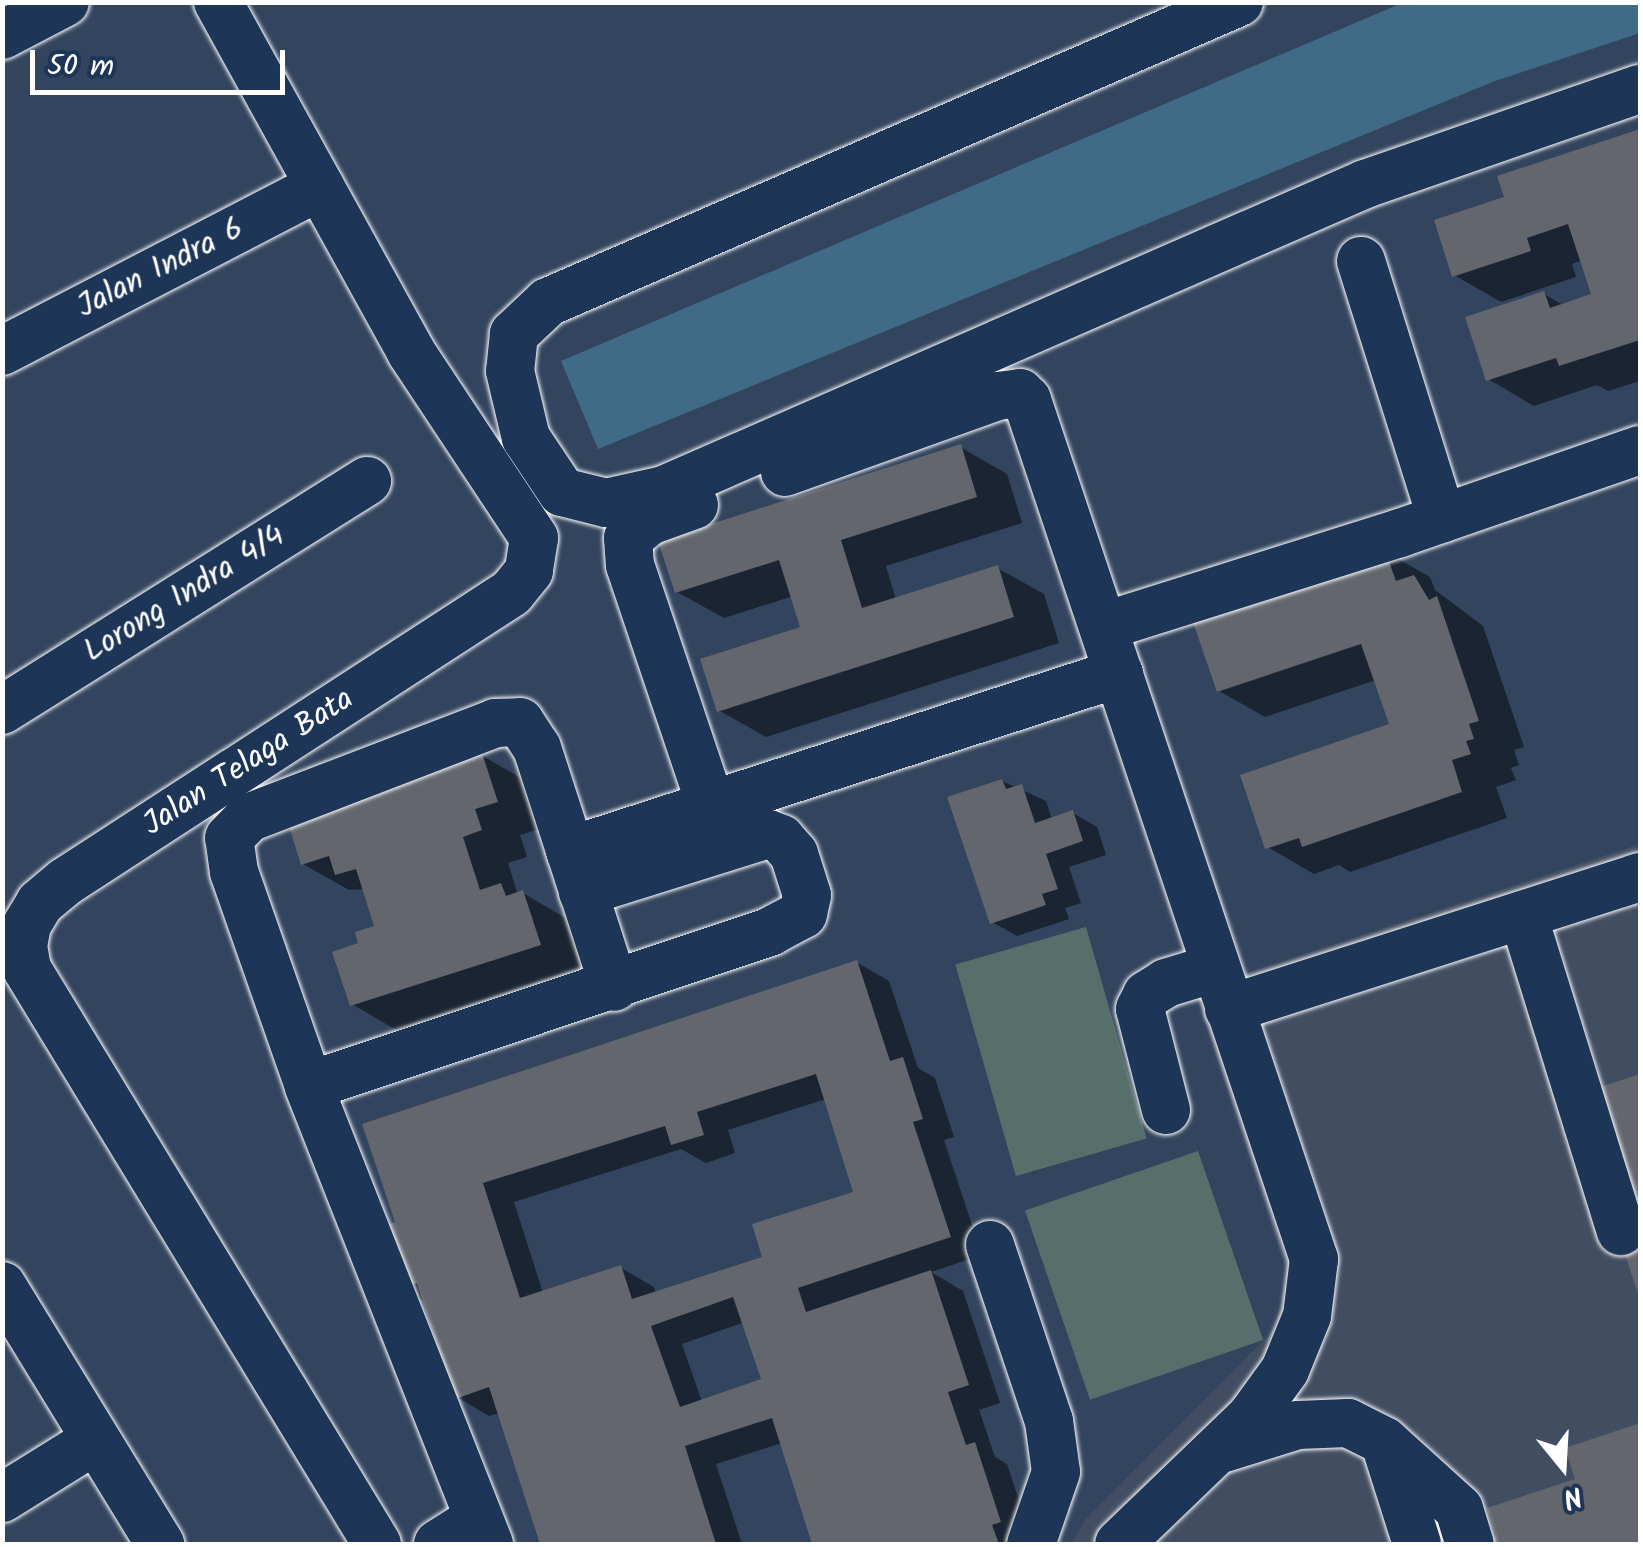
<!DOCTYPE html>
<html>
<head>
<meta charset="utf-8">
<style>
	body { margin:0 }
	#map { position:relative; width:1643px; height:1547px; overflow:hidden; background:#32445e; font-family:Kalam,sans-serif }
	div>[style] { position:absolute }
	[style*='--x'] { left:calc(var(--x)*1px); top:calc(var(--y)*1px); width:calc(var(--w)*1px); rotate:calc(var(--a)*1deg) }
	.built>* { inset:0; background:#414e62 }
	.green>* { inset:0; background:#576f6b; transform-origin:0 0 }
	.water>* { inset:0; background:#406b86 }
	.shadow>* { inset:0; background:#0007 }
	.building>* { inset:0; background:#63676d }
	.roads { filter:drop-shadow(0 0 2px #fff) drop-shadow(0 0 2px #fff) }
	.minor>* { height:48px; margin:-24px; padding:0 24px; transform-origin:24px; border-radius:24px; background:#1d3557 }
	span { translate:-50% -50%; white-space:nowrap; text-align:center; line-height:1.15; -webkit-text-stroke:10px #1d3557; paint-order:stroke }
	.street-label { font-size:32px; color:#fff }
	.frame { position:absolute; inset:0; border:5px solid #fff; pointer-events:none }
	.north { position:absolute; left:1513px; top:1417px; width:100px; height:100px; -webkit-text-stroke:8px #1d3557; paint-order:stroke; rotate:162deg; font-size:28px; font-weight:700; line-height:40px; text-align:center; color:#fff }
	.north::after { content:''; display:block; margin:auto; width:35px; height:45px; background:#fff; clip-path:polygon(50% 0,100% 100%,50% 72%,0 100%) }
	.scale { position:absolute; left:30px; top:50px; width:255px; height:45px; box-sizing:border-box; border:5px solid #fff; border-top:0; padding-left:12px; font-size:30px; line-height:35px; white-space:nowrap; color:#fff; -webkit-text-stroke:8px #1d3557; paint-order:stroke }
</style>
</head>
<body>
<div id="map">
	<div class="built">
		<i style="clip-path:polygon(1640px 844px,1640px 1544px,1071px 1544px,1085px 1520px,1275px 1329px,1287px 1273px,1195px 990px)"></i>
	</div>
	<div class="green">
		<i style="left:1086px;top:927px;width:220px;height:136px;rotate:74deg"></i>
		<i style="left:1198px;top:1151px;width:200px;height:183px;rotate:71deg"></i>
	</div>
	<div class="water">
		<i style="clip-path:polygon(1402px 3px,1640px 3px,1640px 33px,1495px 81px,598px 449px,561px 361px)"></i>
	</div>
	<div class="shadow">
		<i style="clip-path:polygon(1640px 132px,1640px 381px,1608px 391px,1597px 385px,1534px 406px,1488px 379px,1544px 294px,1563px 305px,1594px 296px,1583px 260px,1572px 264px,1576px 277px,1501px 302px,1454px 275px,1507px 199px,1500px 177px)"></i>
		<i style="clip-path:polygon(960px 447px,1007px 474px,1022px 523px,886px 566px,896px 600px,997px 568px,1044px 594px,1059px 643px,766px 737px,720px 711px,803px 628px,793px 596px,724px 618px,677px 592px)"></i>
		<i style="clip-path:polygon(1384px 551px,1430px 577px,1435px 590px,1483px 626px,1524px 747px,1514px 750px,1519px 765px,1511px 768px,1516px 780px,1496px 787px,1507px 818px,1350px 872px,1339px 865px,1314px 874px,1268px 847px,1392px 726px,1376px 680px,1265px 717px,1219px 691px)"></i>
		<i style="clip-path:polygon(481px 755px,528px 782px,543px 828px,520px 835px,527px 857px,508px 863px,518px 895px,523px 893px,569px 920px,586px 971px,398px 1031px,352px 1004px,362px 945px,377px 927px,365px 889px,349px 890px,303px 864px)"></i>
		<i style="clip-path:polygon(1002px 781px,1046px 801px,1052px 820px,1073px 813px,1097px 827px,1106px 855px,1069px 867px,1081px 903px,1065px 908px,1069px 919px,1017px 936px,992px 922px)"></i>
		<i style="clip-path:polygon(evenodd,856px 962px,889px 981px,918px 1068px,935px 1078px,954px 1137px,944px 1140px,982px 1255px,931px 1272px,963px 1291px,1000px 1403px,979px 1410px,995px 1457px,1007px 1464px,1032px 1540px,1024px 1544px,815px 1544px,782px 1443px,716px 1464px,742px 1544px,543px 1544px,500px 1413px,489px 1416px,457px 1397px,425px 1302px,400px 1287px,398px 1224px,856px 962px,826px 1099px,857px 1193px,766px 1259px,656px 1294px,654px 1287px,621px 1268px,543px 1293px,514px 1202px,681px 1149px,706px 1163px,735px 1153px,728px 1130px,826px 1099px,856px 962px,742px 1323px,765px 1381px,702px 1402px,682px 1344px,742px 1323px)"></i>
		<i style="clip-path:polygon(1640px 1077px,1640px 1294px,1619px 1226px,1592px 1093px)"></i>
		<i style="clip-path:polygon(1640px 1426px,1640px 1544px,1478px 1544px,1499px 1537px,1578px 1481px,1568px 1449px)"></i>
	</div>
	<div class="building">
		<i style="clip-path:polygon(1640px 129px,1640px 340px,1559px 366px,1556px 358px,1486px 381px,1465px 317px,1544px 291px,1550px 308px,1591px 294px,1568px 224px,1527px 238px,1531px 251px,1452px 277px,1434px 220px,1504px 197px,1497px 176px)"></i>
		<i style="clip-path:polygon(961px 444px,977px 497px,841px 540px,862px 608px,998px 565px,1014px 617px,717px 712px,700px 659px,800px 627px,779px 560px,675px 593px,658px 541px)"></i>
		<i style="clip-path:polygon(1384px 548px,1396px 581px,1414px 575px,1429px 600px,1437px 596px,1479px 721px,1469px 724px,1474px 739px,1466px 741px,1471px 754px,1452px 760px,1462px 792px,1302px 847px,1299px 838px,1265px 849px,1240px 775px,1389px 724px,1361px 644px,1217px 692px,1193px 622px)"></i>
		<i style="clip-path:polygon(482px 753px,498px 802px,475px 809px,482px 830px,463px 837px,480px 890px,501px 883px,506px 896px,523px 890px,541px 945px,350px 1006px,332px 952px,358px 943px,355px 932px,374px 926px,356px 869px,335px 875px,329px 856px,301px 865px,286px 816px)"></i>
		<i style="clip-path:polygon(1002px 779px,1006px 789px,1022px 784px,1035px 823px,1073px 810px,1083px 841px,1046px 854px,1058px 889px,1042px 894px,1046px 905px,990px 924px,947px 797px)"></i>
		<i style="clip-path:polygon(evenodd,857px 960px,890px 1061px,903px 1057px,923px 1119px,913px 1122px,951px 1237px,798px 1288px,806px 1312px,931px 1270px,969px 1385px,948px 1392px,966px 1445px,975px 1442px,1001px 1522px,992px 1525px,999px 1544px,812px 1544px,772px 1418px,685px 1446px,716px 1544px,540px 1544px,489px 1387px,455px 1399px,417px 1283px,398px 1289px,378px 1228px,395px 1222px,362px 1124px,857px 960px,816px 1074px,853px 1192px,752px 1224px,762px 1257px,632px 1299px,621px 1265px,520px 1298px,483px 1183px,665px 1126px,671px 1145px,704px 1135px,697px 1112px,816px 1074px,857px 960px,733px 1297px,761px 1379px,680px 1407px,651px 1326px,733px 1297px)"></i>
		<i style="clip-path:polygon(1640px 1074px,1640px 1299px,1615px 1225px,1589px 1091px)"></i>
		<i style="clip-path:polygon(1640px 1423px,1640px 1544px,1472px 1544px,1496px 1536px,1487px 1508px,1575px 1479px,1565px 1448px)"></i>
	</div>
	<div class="roads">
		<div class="minor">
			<i style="--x:218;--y:2;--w:400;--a:61.1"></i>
			<i style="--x:411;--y:352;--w:223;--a:56.5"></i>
			<i style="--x:534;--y:538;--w:33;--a:99"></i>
			<i style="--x:529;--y:571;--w:28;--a:129"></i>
			<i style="--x:511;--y:593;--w:531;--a:147.06"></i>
			<i style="--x:65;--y:882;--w:33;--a:140"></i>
			<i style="--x:40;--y:903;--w:26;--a:121"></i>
			<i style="--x:27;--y:925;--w:21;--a:101"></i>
			<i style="--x:23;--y:946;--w:23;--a:80"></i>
			<i style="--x:27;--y:969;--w:673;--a:58.67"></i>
			<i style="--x:1239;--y:2;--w:753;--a:156.53"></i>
			<i style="--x:548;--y:302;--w:47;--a:136.7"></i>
			<i style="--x:514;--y:334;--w:37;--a:96"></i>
			<i style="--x:510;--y:371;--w:69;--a:76.6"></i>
			<i style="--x:526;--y:438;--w:65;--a:56.3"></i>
			<i style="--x:562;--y:492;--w:45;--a:14"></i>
			<i style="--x:606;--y:503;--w:59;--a:-12.6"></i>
			<i style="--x:664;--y:490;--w:765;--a:-23.58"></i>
			<i style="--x:1365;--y:184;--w:291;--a:-19.1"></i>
			<i style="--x:2;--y:35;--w:71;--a:-27.6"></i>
			<i style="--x:1361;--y:261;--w:270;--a:72.6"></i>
			<i style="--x:2;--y:351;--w:358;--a:-27.4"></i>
			<i style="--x:785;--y:472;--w:225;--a:-19.7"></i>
			<i style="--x:997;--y:396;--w:23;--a:-7"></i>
			<i style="--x:1020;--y:393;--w:10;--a:45"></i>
			<i style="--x:1027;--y:400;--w:906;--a:71.53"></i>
			<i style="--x:1314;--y:1259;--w:57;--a:97"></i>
			<i style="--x:1307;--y:1316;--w:58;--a:112.2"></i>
			<i style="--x:1285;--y:1370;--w:58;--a:125.9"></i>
			<i style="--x:1251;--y:1417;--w:183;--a:136.1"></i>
			<i style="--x:694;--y:505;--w:48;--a:160.4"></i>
			<i style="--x:649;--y:521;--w:27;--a:141"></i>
			<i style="--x:628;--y:538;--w:27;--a:86"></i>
			<i style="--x:630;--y:565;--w:253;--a:71.4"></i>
			<i style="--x:1105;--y:626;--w:309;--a:-17.5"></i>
			<i style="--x:1400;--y:533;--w:254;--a:-19.1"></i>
			<i style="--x:2;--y:710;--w:431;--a:-32.1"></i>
			<i style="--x:570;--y:851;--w:577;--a:-17.96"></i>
			<i style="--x:1523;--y:915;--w:331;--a:72.8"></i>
			<i style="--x:1229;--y:1009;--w:432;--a:-17.8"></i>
			<i style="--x:309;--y:1086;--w:487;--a:-18.5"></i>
			<i style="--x:771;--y:931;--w:36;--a:-28"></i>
			<i style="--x:803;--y:914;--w:19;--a:-78"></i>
			<i style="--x:807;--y:895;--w:43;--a:-107.6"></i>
			<i style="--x:794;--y:854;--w:20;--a:-131"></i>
			<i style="--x:781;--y:839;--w:14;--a:-159"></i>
			<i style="--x:768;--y:834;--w:194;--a:162.6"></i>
			<i style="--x:1166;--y:1110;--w:104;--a:-104.4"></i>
			<i style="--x:1140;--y:1009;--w:16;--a:-63"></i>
			<i style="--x:1147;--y:995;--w:22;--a:-32"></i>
			<i style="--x:1166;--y:983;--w:51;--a:-17"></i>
			<i style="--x:990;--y:1245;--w:186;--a:71.5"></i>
			<i style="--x:1049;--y:1421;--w:51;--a:82.2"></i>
			<i style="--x:1056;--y:1472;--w:76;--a:109.1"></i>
			<i style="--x:2;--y:1286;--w:303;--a:58.5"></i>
			<i style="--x:1385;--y:1443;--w:106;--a:72.4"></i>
			<i style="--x:1224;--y:1448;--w:77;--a:-17.3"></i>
			<i style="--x:1298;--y:1425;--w:50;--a:-2.3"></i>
			<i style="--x:1348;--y:1423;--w:40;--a:26.6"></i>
			<i style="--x:1384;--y:1441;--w:101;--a:42.2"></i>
			<i style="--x:1459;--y:1509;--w:37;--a:73"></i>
			<i style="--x:2;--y:1498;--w:110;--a:-31.9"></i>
			<i style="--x:438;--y:1544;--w:45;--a:-32.3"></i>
			<i style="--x:489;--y:1544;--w:492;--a:-111.5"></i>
			<i style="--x:309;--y:1086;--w:227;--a:-109.3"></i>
			<i style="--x:234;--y:872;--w:34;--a:-98"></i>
			<i style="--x:229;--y:838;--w:28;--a:-46"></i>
			<i style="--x:248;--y:818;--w:265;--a:-21"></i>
			<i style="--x:495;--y:723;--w:25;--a:-2"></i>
			<i style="--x:520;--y:722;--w:31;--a:57"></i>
			<i style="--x:537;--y:748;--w:251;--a:72.1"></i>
		</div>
	</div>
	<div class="street-label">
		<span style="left:161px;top:269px;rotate:-27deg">Jalan Indra 6</span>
		<span style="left:185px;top:595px;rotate:-32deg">Lorong Indra 4/4</span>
		<span style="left:249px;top:763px;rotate:-33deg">Jalan Telaga Bata</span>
	</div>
	<div class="frame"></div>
	<div class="north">N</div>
	<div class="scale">50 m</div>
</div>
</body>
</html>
